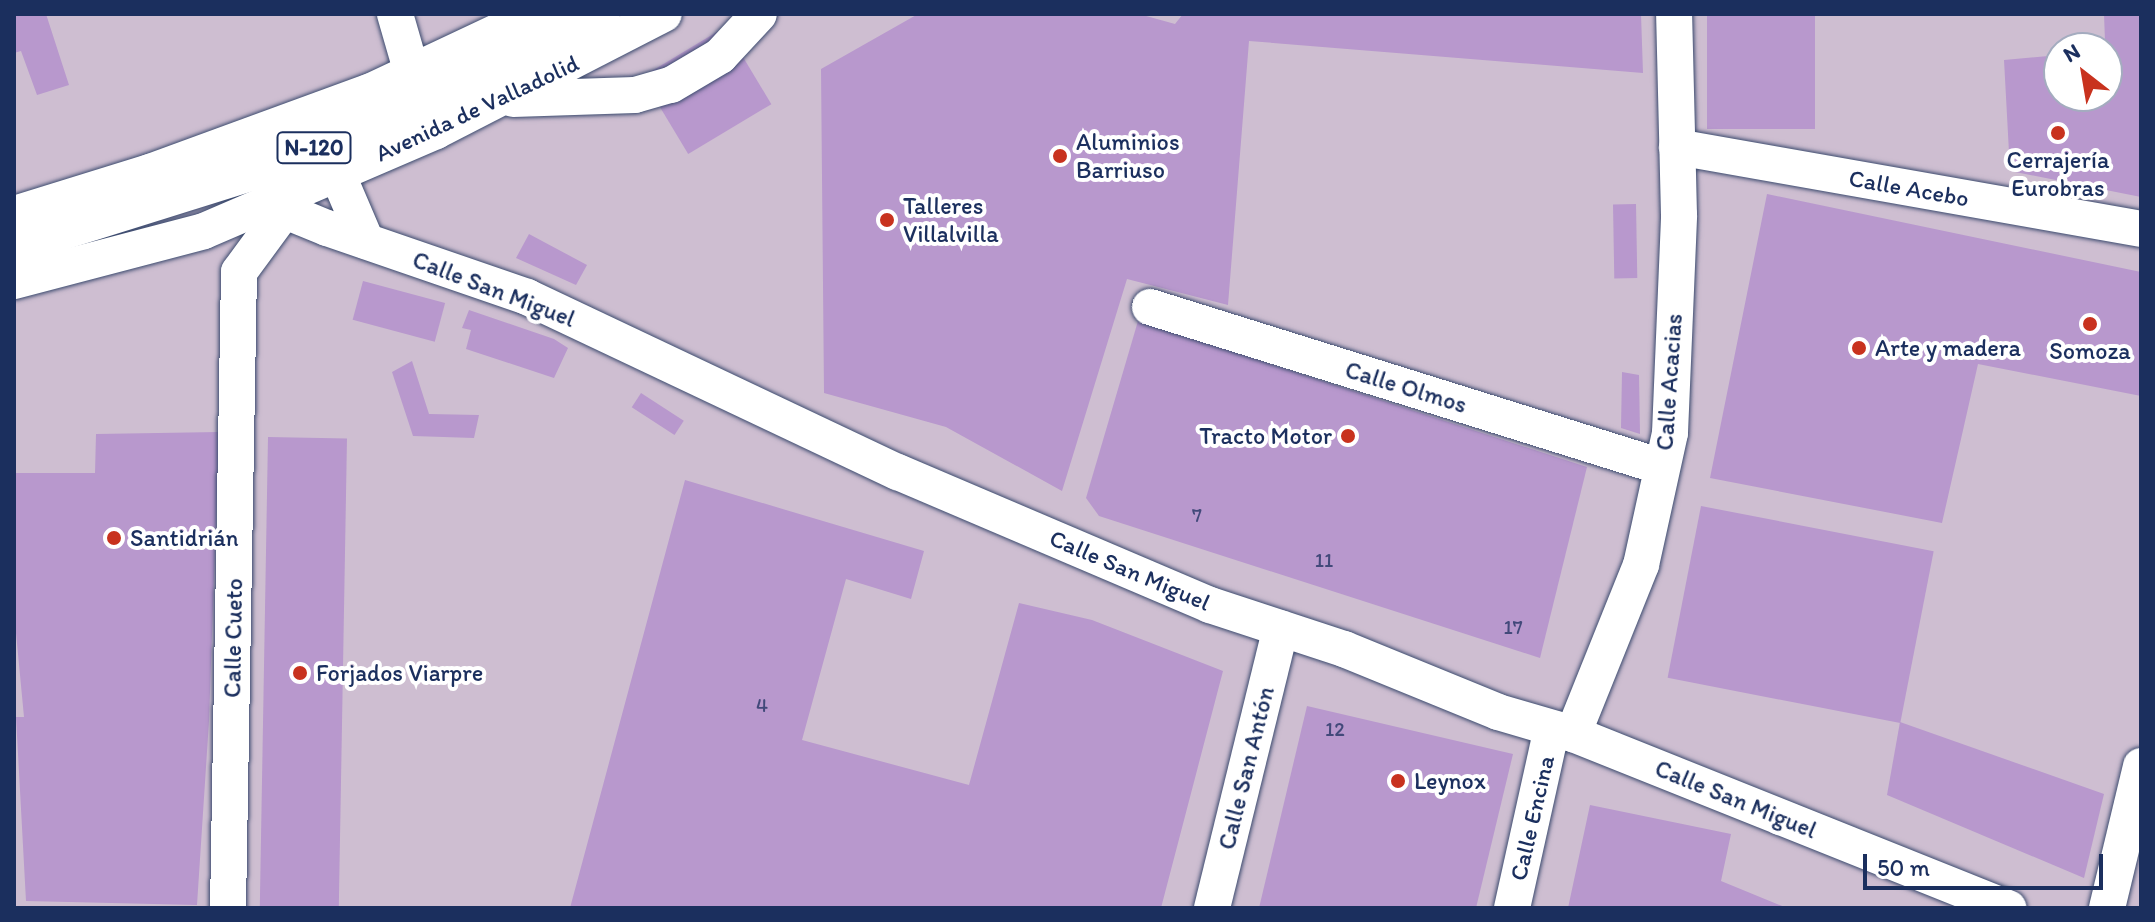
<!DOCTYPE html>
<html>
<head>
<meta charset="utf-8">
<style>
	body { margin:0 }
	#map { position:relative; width:2155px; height:922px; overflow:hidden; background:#f0e6cb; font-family:Itim,sans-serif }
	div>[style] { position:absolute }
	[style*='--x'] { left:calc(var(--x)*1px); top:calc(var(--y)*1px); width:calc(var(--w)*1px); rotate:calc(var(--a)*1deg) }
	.industrial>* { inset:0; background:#cebed1 }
	.building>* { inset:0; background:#b898cd; transform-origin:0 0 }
	.roads { filter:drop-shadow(0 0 2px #3b4a6e) drop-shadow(0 0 2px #3b4a6e) }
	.minor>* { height:36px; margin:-18px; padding:0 18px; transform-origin:18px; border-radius:18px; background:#fff }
	.highway>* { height:44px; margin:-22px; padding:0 22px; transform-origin:22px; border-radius:22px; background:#fff }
	.dots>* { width:22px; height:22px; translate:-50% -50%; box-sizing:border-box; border:4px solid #fff; border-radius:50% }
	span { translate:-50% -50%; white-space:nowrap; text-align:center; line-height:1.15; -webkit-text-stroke:8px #fff; paint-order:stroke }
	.number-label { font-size:20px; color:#42497a }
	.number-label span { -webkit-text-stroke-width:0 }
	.shield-label span { padding:2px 6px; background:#fff; border:2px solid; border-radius:6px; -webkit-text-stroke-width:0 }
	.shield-label { font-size:22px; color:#1b2f5e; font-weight:700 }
	.street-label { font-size:24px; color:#1b2f5e }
	.poi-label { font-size:24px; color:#1b2f5e }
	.left { translate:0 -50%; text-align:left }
	.right { translate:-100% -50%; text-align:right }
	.frame { position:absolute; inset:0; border:16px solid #1b2f5e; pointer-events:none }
	.north { position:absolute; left:2043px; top:32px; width:80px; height:80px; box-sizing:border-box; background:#fff; border:2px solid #a4acbf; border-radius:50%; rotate:329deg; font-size:22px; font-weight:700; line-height:32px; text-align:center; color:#1b2f5e }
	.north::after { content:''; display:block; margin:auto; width:28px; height:36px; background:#c8321e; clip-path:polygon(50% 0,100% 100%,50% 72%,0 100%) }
	.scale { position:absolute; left:1863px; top:854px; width:240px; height:36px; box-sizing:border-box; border:4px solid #1b2f5e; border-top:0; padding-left:10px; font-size:24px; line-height:28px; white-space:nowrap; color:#1b2f5e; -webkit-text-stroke:6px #fff; paint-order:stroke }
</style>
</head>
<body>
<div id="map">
	<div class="industrial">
		<i style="clip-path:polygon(evenodd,14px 14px,2141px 14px,2141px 908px,14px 908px,14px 14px,2059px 48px,2107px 48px,2107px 96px,2059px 96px,2059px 48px)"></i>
	</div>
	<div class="building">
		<i style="clip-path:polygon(14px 14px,46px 14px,69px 85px,37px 95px,21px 51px,14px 53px)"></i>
		<i style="clip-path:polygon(918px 14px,1139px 14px,1175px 24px,1183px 14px,1641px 14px,1643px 73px,1249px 41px,1228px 305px,1127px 279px,1062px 491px,946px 427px,824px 393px,821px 69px)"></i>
		<i style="left:1707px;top:14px;width:108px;height:115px"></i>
		<i style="clip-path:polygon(2104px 14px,2141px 14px,2141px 197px,2010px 171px,2004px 60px,2059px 55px,2059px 96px,2107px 96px)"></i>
		<i style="left:725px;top:27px;width:90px;height:97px;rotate:59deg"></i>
		<i style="clip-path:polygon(1767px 194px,2141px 272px,2141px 396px,1978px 364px,1942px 523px,1710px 478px)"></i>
		<i style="left:1636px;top:204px;width:74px;height:23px;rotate:89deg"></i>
		<i style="clip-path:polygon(529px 234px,587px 265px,576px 285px,516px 258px)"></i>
		<i style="left:363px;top:281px;width:85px;height:40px;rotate:15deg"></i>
		<i style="clip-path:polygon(469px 310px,554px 339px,568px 348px,554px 378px,466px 349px,471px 330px,462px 328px)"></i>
		<i style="clip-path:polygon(1138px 321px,1587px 467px,1540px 658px,1099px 516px,1086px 498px)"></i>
		<i style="clip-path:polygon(412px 361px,429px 414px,479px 415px,474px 438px,413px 436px,392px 372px)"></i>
		<i style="clip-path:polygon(1622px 372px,1639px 375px,1640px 434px,1621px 428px)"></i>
		<i style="left:641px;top:393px;width:51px;height:17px;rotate:33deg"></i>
		<i style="clip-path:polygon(219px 432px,209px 721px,197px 905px,26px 901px,16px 717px,24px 717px,14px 612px,14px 473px,95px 473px,96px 434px)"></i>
		<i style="left:268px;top:437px;width:79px;height:471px;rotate:1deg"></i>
		<i style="clip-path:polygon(685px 480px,924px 551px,911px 599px,846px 579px,802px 740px,969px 785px,1019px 603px,1092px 620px,1223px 671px,1161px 908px,570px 908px)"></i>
		<i style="left:1701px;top:506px;width:237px;height:175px;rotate:11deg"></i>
		<i style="clip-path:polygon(1307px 706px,1513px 754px,1476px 908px,1259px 908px)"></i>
		<i style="clip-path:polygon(1900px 722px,2104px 794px,2084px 878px,1887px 795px)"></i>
		<i style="clip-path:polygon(1590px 805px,1731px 834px,1721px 881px,1787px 908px,1568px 908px)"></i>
	</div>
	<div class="roads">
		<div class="minor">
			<i style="--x:395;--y:14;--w:61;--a:73.9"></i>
			<i style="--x:513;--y:99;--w:122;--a:-1.9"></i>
			<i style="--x:635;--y:95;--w:37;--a:-16"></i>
			<i style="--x:671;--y:85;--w:57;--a:-30.6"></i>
			<i style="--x:720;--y:56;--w:57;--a:-47.1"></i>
			<i style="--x:1677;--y:147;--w:471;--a:10"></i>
			<i style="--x:337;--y:173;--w:74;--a:66.9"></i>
			<i style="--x:266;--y:203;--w:66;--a:22.3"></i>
			<i style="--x:327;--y:228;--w:212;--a:19"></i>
			<i style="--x:527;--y:297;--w:410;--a:25.3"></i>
			<i style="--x:898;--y:472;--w:339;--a:23.1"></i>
			<i style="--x:1210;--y:605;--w:141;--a:18.2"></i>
			<i style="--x:1344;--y:649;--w:166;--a:22.2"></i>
			<i style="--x:1498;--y:712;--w:78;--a:16.3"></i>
			<i style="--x:1573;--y:734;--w:469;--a:21.8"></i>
			<i style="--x:14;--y:214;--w:142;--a:-17.2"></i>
			<i style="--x:150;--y:172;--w:233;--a:-20.1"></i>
			<i style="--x:369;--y:92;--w:183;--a:-25.2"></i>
			<i style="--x:239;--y:272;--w:98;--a:-53.7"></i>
			<i style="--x:14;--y:281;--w:196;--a:-14.7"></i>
			<i style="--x:204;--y:231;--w:253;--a:-23.3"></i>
			<i style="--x:436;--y:131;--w:256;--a:-27.2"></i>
			<i style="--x:1150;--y:307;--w:536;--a:17.35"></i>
			<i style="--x:1573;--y:734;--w:182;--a:-68.1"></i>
			<i style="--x:1641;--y:565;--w:135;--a:-77.6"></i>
			<i style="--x:1670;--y:433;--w:218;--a:-87.6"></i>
			<i style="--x:1679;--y:215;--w:201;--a:-91.4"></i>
			<i style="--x:228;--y:908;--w:636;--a:-89.01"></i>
			<i style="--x:1212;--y:908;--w:288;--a:-76.2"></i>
			<i style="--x:1512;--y:908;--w:184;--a:-77.5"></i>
			<i style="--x:2107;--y:908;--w:146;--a:-76.5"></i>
		</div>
		<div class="highway">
			<i style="--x:14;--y:243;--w:294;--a:-17.4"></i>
			<i style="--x:295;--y:155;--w:138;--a:-21.7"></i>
			<i style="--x:423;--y:104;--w:197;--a:-27.2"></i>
		</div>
	</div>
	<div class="dots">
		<i style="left:2058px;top:133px;background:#c8321e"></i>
		<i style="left:1060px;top:156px;background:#c8321e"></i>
		<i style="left:887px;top:220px;background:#c8321e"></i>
		<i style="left:2090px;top:324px;background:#c8321e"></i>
		<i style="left:1859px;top:348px;background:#c8321e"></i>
		<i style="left:1348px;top:436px;background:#c8321e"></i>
		<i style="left:114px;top:538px;background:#c8321e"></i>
		<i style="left:300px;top:673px;background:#c8321e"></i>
		<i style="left:1398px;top:781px;background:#c8321e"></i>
	</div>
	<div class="number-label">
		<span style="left:1197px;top:515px">7</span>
		<span style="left:1324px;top:560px">11</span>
		<span style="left:1513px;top:627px">17</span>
		<span style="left:762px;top:705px">4</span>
		<span style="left:1335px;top:729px">12</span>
	</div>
	<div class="shield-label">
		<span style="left:314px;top:148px">N-120</span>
	</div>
	<div class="street-label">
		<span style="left:477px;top:108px;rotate:-25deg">Avenida de Valladolid</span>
		<span style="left:1909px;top:188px;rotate:10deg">Calle Acebo</span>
		<span style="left:494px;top:289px;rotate:21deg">Calle San Miguel</span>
		<span style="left:1669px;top:382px;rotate:-86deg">Calle Acacias</span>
		<span style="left:1406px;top:387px;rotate:17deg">Calle Olmos</span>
		<span style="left:1130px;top:570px;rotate:23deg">Calle San Miguel</span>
		<span style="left:233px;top:638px;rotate:-89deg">Calle Cueto</span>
		<span style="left:1246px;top:768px;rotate:-76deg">Calle San Antón</span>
		<span style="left:1736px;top:799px;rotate:22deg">Calle San Miguel</span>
		<span style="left:1532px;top:818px;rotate:-77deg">Calle Encina</span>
	</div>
	<div class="poi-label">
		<span class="left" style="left:1076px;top:156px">Aluminios<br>Barriuso</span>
		<span style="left:2058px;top:174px">Cerrajería<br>Eurobras</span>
		<span class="left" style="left:903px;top:220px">Talleres<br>Villalvilla</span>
		<span class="left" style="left:1875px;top:348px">Arte y madera</span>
		<span style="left:2090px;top:351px">Somoza</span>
		<span class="right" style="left:1332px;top:436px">Tracto Motor</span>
		<span class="left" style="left:130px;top:538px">Santidrián</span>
		<span class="left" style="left:316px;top:673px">Forjados Viarpre</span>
		<span class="left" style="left:1414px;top:781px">Leynox</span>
	</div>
	<div class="frame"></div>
	<div class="north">N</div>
	<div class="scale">50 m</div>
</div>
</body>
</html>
